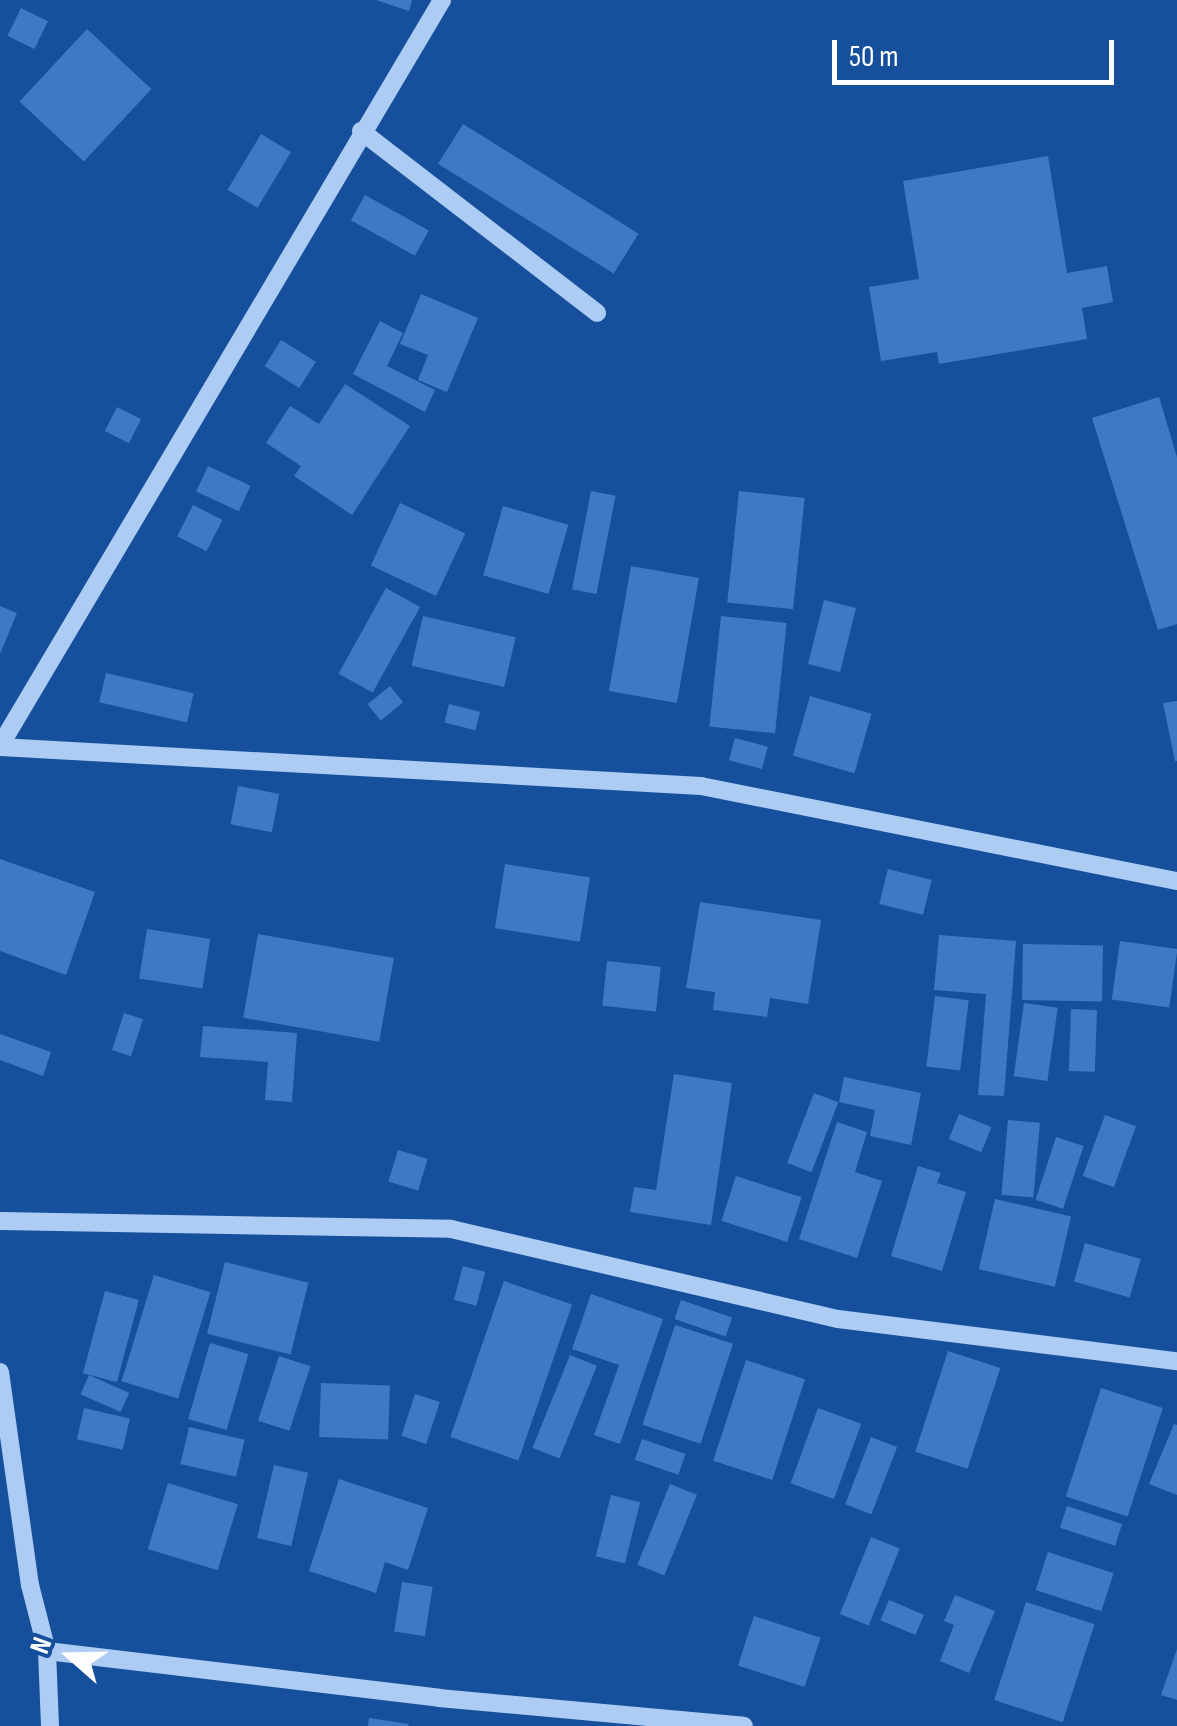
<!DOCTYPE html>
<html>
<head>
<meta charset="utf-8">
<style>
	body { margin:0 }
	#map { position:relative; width:1177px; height:1726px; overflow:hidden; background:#16509c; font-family:"Sofia Sans Condensed",sans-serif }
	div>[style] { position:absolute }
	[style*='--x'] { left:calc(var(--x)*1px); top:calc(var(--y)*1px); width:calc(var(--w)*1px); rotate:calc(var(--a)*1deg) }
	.building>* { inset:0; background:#3f79c3; transform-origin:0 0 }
	.minor>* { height:18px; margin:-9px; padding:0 9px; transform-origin:9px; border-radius:9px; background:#adccf3 }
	span { translate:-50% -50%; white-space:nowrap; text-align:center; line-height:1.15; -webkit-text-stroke:9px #16509c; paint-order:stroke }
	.north { position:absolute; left:20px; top:1606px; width:100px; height:100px; -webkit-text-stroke:8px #16509c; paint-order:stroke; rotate:290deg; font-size:28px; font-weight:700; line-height:40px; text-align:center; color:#fff }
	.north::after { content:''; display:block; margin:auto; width:35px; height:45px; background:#fff; clip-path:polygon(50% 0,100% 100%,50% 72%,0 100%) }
	.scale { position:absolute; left:832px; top:40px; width:282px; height:45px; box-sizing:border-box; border:5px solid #fff; border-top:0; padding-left:12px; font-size:30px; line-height:35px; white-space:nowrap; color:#fff; -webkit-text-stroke:8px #16509c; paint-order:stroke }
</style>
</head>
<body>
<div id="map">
	<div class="building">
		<i style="clip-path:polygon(376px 0,412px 0,409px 11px)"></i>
		<i style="left:21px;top:8px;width:30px;height:31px;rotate:26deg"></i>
		<i style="left:87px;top:29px;width:88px;height:99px;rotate:43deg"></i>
		<i style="left:463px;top:124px;width:207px;height:47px;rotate:32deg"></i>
		<i style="left:261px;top:134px;width:35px;height:65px;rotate:31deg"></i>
		<i style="clip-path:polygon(1048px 156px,1067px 273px,1107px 266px,1113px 302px,1082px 308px,1087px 339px,939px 364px,937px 352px,881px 361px,869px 287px,919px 279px,903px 181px)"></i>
		<i style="left:365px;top:195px;width:73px;height:29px;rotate:29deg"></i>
		<i style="clip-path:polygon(421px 294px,478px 318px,447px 392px,418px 380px,428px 355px,400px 344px)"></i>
		<i style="clip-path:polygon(380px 321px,403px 333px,387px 366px,435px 390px,425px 412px,353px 374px)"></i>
		<i style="left:281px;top:340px;width:41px;height:31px;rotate:32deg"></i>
		<i style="clip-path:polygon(345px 384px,410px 426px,352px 515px,294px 476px,301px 466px,266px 443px,290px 406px,319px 424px)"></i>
		<i style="clip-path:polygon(1159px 397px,1177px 457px,1177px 624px,1158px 630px,1092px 418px)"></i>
		<i style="left:117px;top:407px;width:27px;height:27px;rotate:27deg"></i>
		<i style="left:208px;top:466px;width:47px;height:28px;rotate:25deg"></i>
		<i style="left:591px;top:491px;width:25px;height:100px;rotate:11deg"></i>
		<i style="left:739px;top:491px;width:66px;height:112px;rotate:6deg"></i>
		<i style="left:400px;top:503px;width:72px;height:69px;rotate:25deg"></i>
		<i style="left:193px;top:505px;width:33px;height:35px;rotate:27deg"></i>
		<i style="left:503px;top:506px;width:68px;height:72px;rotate:16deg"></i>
		<i style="left:631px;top:566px;width:69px;height:127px;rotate:10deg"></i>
		<i style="left:386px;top:588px;width:39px;height:98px;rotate:29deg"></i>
		<i style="left:824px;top:600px;width:33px;height:66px;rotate:14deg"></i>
		<i style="clip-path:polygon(0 606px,17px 613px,0 654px)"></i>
		<i style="left:423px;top:616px;width:95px;height:51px;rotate:13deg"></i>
		<i style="left:721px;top:616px;width:66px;height:111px;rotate:6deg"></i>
		<i style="left:106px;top:673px;width:90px;height:30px;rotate:13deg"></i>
		<i style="left:390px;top:686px;width:21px;height:29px;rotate:51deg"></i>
		<i style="left:810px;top:696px;width:64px;height:62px;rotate:16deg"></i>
		<i style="clip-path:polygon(1177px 701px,1177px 761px,1175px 761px,1163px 703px)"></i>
		<i style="left:449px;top:704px;width:32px;height:19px;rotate:14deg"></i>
		<i style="left:735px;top:738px;width:34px;height:23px;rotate:15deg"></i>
		<i style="left:238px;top:786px;width:42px;height:39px;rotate:11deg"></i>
		<i style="clip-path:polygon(0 859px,95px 892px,66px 975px,0 951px)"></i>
		<i style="left:505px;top:864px;width:86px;height:65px;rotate:9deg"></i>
		<i style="left:888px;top:869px;width:45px;height:36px;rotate:14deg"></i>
		<i style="clip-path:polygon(700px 902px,821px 920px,808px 1004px,770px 998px,767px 1017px,713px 1010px,715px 992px,686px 988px)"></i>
		<i style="left:147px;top:929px;width:64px;height:50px;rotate:9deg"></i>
		<i style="left:258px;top:934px;width:138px;height:85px;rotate:10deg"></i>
		<i style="clip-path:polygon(939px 935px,1016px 941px,1004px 1096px,978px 1095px,986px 994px,934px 990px)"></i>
		<i style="left:1120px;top:941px;width:58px;height:59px;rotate:8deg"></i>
		<i style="left:1023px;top:944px;width:80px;height:56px;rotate:1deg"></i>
		<i style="left:607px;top:961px;width:54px;height:45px;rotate:6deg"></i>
		<i style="left:935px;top:996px;width:34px;height:71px;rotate:7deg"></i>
		<i style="left:1024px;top:1003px;width:34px;height:74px;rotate:8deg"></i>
		<i style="left:1071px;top:1009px;width:26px;height:62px;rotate:2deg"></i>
		<i style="left:124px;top:1013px;width:20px;height:39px;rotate:18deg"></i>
		<i style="clip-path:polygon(203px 1026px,297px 1033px,292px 1102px,265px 1100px,268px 1062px,200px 1057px)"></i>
		<i style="clip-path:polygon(0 1034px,51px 1052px,43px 1076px,0 1060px)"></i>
		<i style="clip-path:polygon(674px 1074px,732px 1083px,711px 1225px,630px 1212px,634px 1187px,656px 1190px)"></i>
		<i style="clip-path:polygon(844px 1077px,921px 1093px,911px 1145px,870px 1136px,875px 1110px,839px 1102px)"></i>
		<i style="left:814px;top:1093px;width:26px;height:75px;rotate:21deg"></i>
		<i style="left:959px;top:1114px;width:35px;height:27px;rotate:22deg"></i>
		<i style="left:1105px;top:1115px;width:33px;height:65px;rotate:20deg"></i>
		<i style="left:1008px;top:1120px;width:32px;height:75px;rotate:5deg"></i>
		<i style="clip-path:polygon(837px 1122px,867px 1132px,855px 1172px,882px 1181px,857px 1258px,799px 1239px)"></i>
		<i style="left:1056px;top:1137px;width:29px;height:66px;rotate:18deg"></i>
		<i style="left:398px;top:1150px;width:31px;height:33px;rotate:17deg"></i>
		<i style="clip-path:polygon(918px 1166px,941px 1173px,937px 1183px,966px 1192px,942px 1271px,891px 1256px)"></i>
		<i style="left:736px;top:1176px;width:69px;height:47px;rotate:18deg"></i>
		<i style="left:995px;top:1199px;width:78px;height:72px;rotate:13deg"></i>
		<i style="left:1085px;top:1243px;width:58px;height:40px;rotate:16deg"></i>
		<i style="left:225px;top:1262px;width:86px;height:74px;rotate:14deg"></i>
		<i style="left:463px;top:1266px;width:23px;height:35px;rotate:15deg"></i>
		<i style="left:154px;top:1275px;width:59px;height:111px;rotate:17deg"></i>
		<i style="left:504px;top:1281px;width:72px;height:165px;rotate:19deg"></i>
		<i style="left:105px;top:1291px;width:35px;height:85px;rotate:15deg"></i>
		<i style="clip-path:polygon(591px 1294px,663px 1319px,620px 1444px,594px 1435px,619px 1365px,572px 1349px)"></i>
		<i style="left:681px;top:1300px;width:54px;height:20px;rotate:19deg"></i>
		<i style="left:675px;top:1325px;width:61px;height:105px;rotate:18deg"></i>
		<i style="left:210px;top:1343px;width:40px;height:79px;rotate:16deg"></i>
		<i style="left:948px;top:1351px;width:55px;height:106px;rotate:18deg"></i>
		<i style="left:570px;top:1355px;width:29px;height:100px;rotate:22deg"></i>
		<i style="left:279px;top:1356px;width:33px;height:68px;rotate:18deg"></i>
		<i style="left:746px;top:1360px;width:62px;height:106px;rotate:18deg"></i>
		<i style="left:89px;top:1375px;width:44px;height:21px;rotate:24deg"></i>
		<i style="left:321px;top:1383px;width:69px;height:54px;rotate:2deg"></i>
		<i style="left:1101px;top:1388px;width:65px;height:114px;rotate:18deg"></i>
		<i style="left:415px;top:1394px;width:26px;height:44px;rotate:18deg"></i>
		<i style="left:84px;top:1408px;width:47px;height:32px;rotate:13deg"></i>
		<i style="left:818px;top:1408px;width:46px;height:80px;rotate:20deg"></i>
		<i style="clip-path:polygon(1174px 1424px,1177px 1425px,1177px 1495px,1149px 1484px)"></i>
		<i style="left:189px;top:1427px;width:57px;height:38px;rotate:13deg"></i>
		<i style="left:871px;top:1437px;width:28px;height:72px;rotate:21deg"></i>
		<i style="left:642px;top:1439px;width:46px;height:22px;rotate:19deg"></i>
		<i style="left:274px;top:1465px;width:35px;height:75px;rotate:13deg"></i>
		<i style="clip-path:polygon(339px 1479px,428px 1508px,408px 1570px,385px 1562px,376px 1593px,309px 1571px)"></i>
		<i style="left:168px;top:1483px;width:73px;height:69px;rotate:17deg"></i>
		<i style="left:670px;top:1484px;width:29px;height:87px;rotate:22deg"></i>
		<i style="left:611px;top:1495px;width:30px;height:63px;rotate:14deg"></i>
		<i style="left:1067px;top:1506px;width:58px;height:23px;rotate:18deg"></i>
		<i style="left:871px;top:1537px;width:31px;height:83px;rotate:22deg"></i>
		<i style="left:1048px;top:1552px;width:69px;height:40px;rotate:18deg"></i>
		<i style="left:402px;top:1582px;width:31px;height:50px;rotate:9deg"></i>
		<i style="clip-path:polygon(955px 1595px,995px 1611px,969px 1673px,940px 1661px,954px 1625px,944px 1621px)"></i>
		<i style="left:889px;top:1600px;width:38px;height:22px;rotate:23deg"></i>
		<i style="left:1026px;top:1602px;width:72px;height:103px;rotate:18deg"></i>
		<i style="left:754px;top:1616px;width:70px;height:52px;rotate:18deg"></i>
		<i style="clip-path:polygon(1177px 1649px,1177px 1700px,1161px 1695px)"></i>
		<i style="clip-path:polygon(369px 1718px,409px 1724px,408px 1726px,368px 1726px)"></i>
	</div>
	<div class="minor">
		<i style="--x:361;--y:131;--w:298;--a:37.6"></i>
		<i style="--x:0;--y:746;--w:867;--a:-59.35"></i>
		<i style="--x:0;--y:747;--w:702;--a:3.18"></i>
		<i style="--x:701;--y:786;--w:485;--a:11.3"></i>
		<i style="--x:0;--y:1221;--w:451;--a:1"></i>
		<i style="--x:451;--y:1229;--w:397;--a:13.1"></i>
		<i style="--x:838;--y:1319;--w:342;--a:7.1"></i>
		<i style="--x:0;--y:1372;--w:215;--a:82"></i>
		<i style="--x:30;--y:1585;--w:68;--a:75.6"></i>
		<i style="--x:47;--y:1651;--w:75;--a:87.7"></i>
		<i style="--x:47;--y:1651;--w:395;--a:6.8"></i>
		<i style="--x:439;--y:1698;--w:306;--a:5.2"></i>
	</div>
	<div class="north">N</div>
	<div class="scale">50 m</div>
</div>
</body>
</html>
